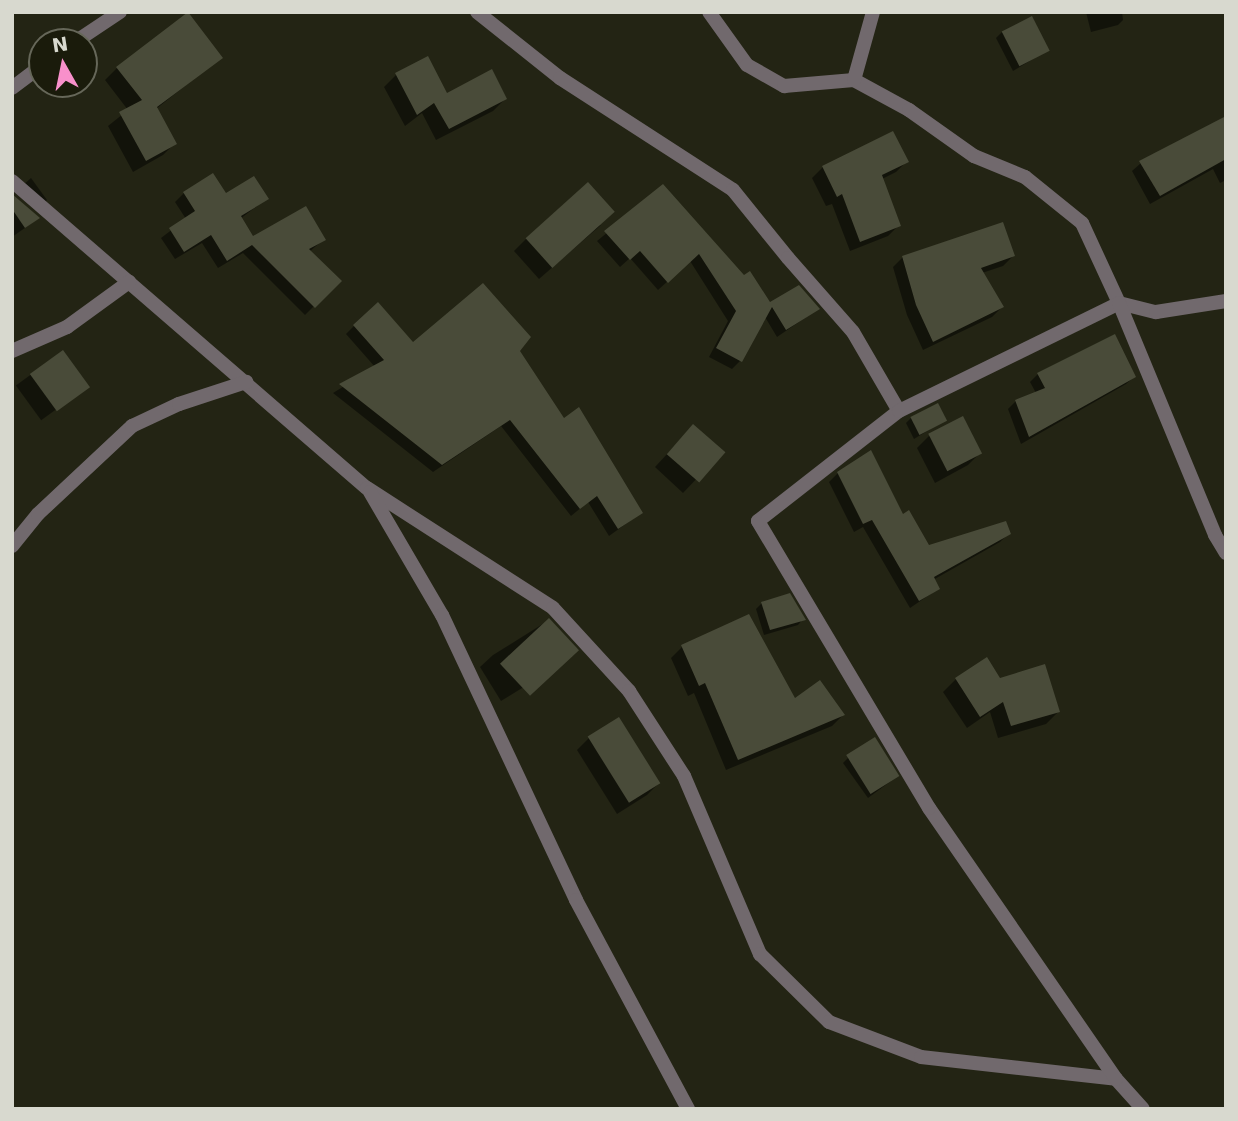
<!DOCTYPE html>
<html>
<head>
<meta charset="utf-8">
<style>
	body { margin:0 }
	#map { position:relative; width:1238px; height:1121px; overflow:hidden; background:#232414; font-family:"DejaVu Sans",sans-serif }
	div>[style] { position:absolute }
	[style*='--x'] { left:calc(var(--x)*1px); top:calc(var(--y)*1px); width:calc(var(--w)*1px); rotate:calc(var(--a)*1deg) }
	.shadow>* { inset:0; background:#0007; transform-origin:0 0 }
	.building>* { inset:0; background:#494b39; transform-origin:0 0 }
	.street>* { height:14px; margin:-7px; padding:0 7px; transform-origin:7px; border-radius:7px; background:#71696d }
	span { translate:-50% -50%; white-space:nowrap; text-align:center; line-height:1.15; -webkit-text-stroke:5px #1a1b0b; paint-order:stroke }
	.frame { position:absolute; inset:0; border:14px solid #d8d9cf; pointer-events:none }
	.north { position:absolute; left:28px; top:28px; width:70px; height:70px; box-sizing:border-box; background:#1a1b0b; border:2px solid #666759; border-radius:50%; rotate:351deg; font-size:19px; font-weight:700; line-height:28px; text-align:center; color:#d8d9cf }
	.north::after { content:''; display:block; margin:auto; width:24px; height:32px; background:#f890cb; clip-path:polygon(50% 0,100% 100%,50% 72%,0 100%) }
</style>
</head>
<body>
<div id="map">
	<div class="shadow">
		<i style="clip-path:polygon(1086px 12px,1122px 12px,1123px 20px,1118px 25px,1091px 32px)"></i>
		<i style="clip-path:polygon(1002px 32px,1048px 50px,1013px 71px,996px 38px)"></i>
		<i style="clip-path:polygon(220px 58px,156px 109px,175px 143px,163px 155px,133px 172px,108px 126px,128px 110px,105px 80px,117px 68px)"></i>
		<i style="clip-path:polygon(396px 75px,447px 95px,505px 99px,493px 111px,436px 140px,422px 113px,405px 126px,384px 87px)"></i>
		<i style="clip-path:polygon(1226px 118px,1226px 180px,1220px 183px,1213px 169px,1150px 204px,1132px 171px,1141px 163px)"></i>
		<i style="clip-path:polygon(906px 162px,896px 172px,882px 179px,899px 225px,888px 236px,850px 251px,832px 204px,826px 206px,812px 178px,823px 167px)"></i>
		<i style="clip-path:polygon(31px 178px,47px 200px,42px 205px,21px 187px)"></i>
		<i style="clip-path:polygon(663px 187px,770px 305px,818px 309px,777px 337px,765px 317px,740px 361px,732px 369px,709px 357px,728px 321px,690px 261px,658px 290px,630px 258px,620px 267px,597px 241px)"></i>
		<i style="clip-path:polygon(184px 193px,266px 199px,240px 219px,253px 238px,323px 240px,309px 252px,339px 281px,305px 315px,243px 253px,218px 268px,202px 243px,175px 259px,161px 238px,186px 219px,175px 202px)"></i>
		<i style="clip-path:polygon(12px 196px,32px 223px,12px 237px)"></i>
		<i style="clip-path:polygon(601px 225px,539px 279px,514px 251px,526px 239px)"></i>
		<i style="clip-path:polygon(1013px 256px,1003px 266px,982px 273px,1002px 307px,992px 317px,923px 350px,907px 315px,893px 267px,903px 257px)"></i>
		<i style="clip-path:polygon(354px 326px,413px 344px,518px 351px,564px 421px,641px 513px,609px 536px,588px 502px,571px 516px,501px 426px,433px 472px,333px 393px,375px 367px,346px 334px)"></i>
		<i style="left:62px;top:352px;width:43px;height:57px;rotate:54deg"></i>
		<i style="clip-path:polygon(1038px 374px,1134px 377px,1126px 384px,1021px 444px,1008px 409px,1016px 401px,1036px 393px,1030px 382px)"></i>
		<i style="clip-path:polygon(911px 418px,945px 420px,914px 439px,906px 423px)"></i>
		<i style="clip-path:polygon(962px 418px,980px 453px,968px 465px,935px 483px,917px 448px,929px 436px)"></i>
		<i style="clip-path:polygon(681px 439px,722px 452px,683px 493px,655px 467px)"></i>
		<i style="clip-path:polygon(838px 473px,902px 516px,928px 547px,1009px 533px,1000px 542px,933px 580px,938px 589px,910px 608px,863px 527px,854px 532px,829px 482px)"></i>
		<i style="clip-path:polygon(762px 603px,803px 619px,798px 625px,764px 635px,756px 609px)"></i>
		<i style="clip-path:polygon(549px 620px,576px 650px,564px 662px,501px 701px,480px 667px,493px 655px)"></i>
		<i style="clip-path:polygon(682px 647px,794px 700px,843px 715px,832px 726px,726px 770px,694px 693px,688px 696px,671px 658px)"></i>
		<i style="clip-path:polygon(986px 659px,1000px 680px,1058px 712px,1046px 724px,998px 738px,990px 712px,967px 728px,943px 692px,956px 679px)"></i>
		<i style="clip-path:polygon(589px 738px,659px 783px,647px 795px,617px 814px,577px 750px)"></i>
		<i style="clip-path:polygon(849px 757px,891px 781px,868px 798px,843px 763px)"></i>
	</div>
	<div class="building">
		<i style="clip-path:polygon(188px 12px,223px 58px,157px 107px,177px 144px,146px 161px,119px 112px,142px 100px,116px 67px)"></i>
		<i style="left:1032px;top:16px;width:39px;height:34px;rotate:63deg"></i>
		<i style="clip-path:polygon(428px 56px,447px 93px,492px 69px,507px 99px,449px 129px,434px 103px,417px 115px,395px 73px)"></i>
		<i style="clip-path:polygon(1226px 116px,1226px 159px,1160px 196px,1139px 161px)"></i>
		<i style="clip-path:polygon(893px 131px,909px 162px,882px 175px,901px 226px,860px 242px,842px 194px,837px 197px,822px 166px)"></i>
		<i style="clip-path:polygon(213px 173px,226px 193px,254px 176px,269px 199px,241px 216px,253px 236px,306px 206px,326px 240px,309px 249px,342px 281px,315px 308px,252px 245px,227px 261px,211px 235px,184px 252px,169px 228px,195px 211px,183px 192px)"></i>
		<i style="left:588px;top:182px;width:40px;height:84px;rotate:48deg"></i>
		<i style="clip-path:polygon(663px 184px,744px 275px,750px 271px,770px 302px,799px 285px,820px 309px,786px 330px,772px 307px,742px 362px,716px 348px,736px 311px,699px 254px,668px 283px,640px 251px,630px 260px,604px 231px)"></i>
		<i style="clip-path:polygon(12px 194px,40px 218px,25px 228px,12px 209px)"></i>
		<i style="clip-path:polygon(1003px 222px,1015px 256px,981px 268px,1004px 307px,933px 342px,916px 305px,902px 256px)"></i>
		<i style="clip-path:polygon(483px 283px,531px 337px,520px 351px,564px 418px,579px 407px,643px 513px,618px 529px,597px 496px,580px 509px,510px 420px,442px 465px,339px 384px,384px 360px,353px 325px,378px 302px,413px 342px)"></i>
		<i style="clip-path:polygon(1115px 334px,1136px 377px,1029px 437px,1015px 400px,1045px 388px,1037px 373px)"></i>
		<i style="left:63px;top:350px;width:46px;height:41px;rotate:54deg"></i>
		<i style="left:938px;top:403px;width:20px;height:31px;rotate:63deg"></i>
		<i style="left:963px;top:416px;width:42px;height:39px;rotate:63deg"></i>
		<i style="left:693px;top:424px;width:43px;height:40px;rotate:41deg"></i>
		<i style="clip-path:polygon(871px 450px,903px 514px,909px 510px,929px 545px,1006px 521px,1011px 534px,934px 577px,940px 589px,919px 601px,872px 520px,863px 524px,837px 472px)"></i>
		<i style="clip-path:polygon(790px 593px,806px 620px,770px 630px,761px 602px)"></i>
		<i style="clip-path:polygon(749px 614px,795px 698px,820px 680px,845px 715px,738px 760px,705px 683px,699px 686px,681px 645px)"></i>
		<i style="left:549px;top:618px;width:44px;height:67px;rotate:47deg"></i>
		<i style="clip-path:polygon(987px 657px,1000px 678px,1045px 664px,1060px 712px,1011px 726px,1003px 702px,980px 717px,955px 678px)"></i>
		<i style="left:619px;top:717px;width:78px;height:37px;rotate:58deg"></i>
		<i style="left:875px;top:737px;width:46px;height:34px;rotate:58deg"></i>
	</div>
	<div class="street">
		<i style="--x:477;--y:12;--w:106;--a:38.5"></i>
		<i style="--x:560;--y:78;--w:206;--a:32.9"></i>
		<i style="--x:733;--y:190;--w:87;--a:51"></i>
		<i style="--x:788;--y:258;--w:98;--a:48.7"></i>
		<i style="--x:853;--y:332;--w:91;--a:59.8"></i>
		<i style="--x:709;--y:12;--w:65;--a:54.4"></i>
		<i style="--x:747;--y:65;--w:43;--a:29.6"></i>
		<i style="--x:784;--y:86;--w:70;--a:-4.9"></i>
		<i style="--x:854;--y:80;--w:63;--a:28.6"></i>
		<i style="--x:909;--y:110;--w:80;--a:35.3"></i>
		<i style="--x:974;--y:156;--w:55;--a:22.4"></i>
		<i style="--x:1025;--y:177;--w:73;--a:38.9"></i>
		<i style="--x:1082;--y:223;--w:88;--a:65.2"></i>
		<i style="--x:1119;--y:303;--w:38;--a:14"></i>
		<i style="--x:1156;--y:312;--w:71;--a:-8.9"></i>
		<i style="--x:75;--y:42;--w:54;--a:-33.7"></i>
		<i style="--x:854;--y:80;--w:71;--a:-74.4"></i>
		<i style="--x:12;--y:88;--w:38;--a:-37"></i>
		<i style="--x:12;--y:181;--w:469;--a:40.9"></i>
		<i style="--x:367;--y:488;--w:221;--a:32.8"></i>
		<i style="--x:553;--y:608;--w:113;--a:47.5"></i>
		<i style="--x:629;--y:691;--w:101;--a:57.1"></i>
		<i style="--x:684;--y:776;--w:194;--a:66.9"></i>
		<i style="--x:760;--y:954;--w:97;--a:44.6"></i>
		<i style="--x:829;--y:1022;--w:98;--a:20.8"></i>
		<i style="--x:921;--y:1057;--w:196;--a:6.4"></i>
		<i style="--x:1116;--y:1079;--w:40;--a:48"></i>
		<i style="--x:12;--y:351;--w:60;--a:-23.6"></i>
		<i style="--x:67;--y:327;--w:77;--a:-36"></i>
		<i style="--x:370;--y:492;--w:143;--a:59.7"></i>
		<i style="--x:442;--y:615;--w:315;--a:64.8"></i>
		<i style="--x:576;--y:900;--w:237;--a:61.8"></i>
		<i style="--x:12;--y:546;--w:41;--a:-50.9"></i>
		<i style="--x:38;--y:514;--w:129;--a:-43.1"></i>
		<i style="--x:132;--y:426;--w:52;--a:-25.1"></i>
		<i style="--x:179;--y:404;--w:71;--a:-18.2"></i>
		<i style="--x:1116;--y:1079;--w:329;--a:-124.6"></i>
		<i style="--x:929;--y:808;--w:334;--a:-120.8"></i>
		<i style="--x:758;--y:521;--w:179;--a:-38"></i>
		<i style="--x:899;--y:411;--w:245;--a:-26.1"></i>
		<i style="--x:1119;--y:303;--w:251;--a:67.5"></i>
		<i style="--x:1215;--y:535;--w:21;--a:59"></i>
	</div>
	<div class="frame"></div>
	<div class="north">N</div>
</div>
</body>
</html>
